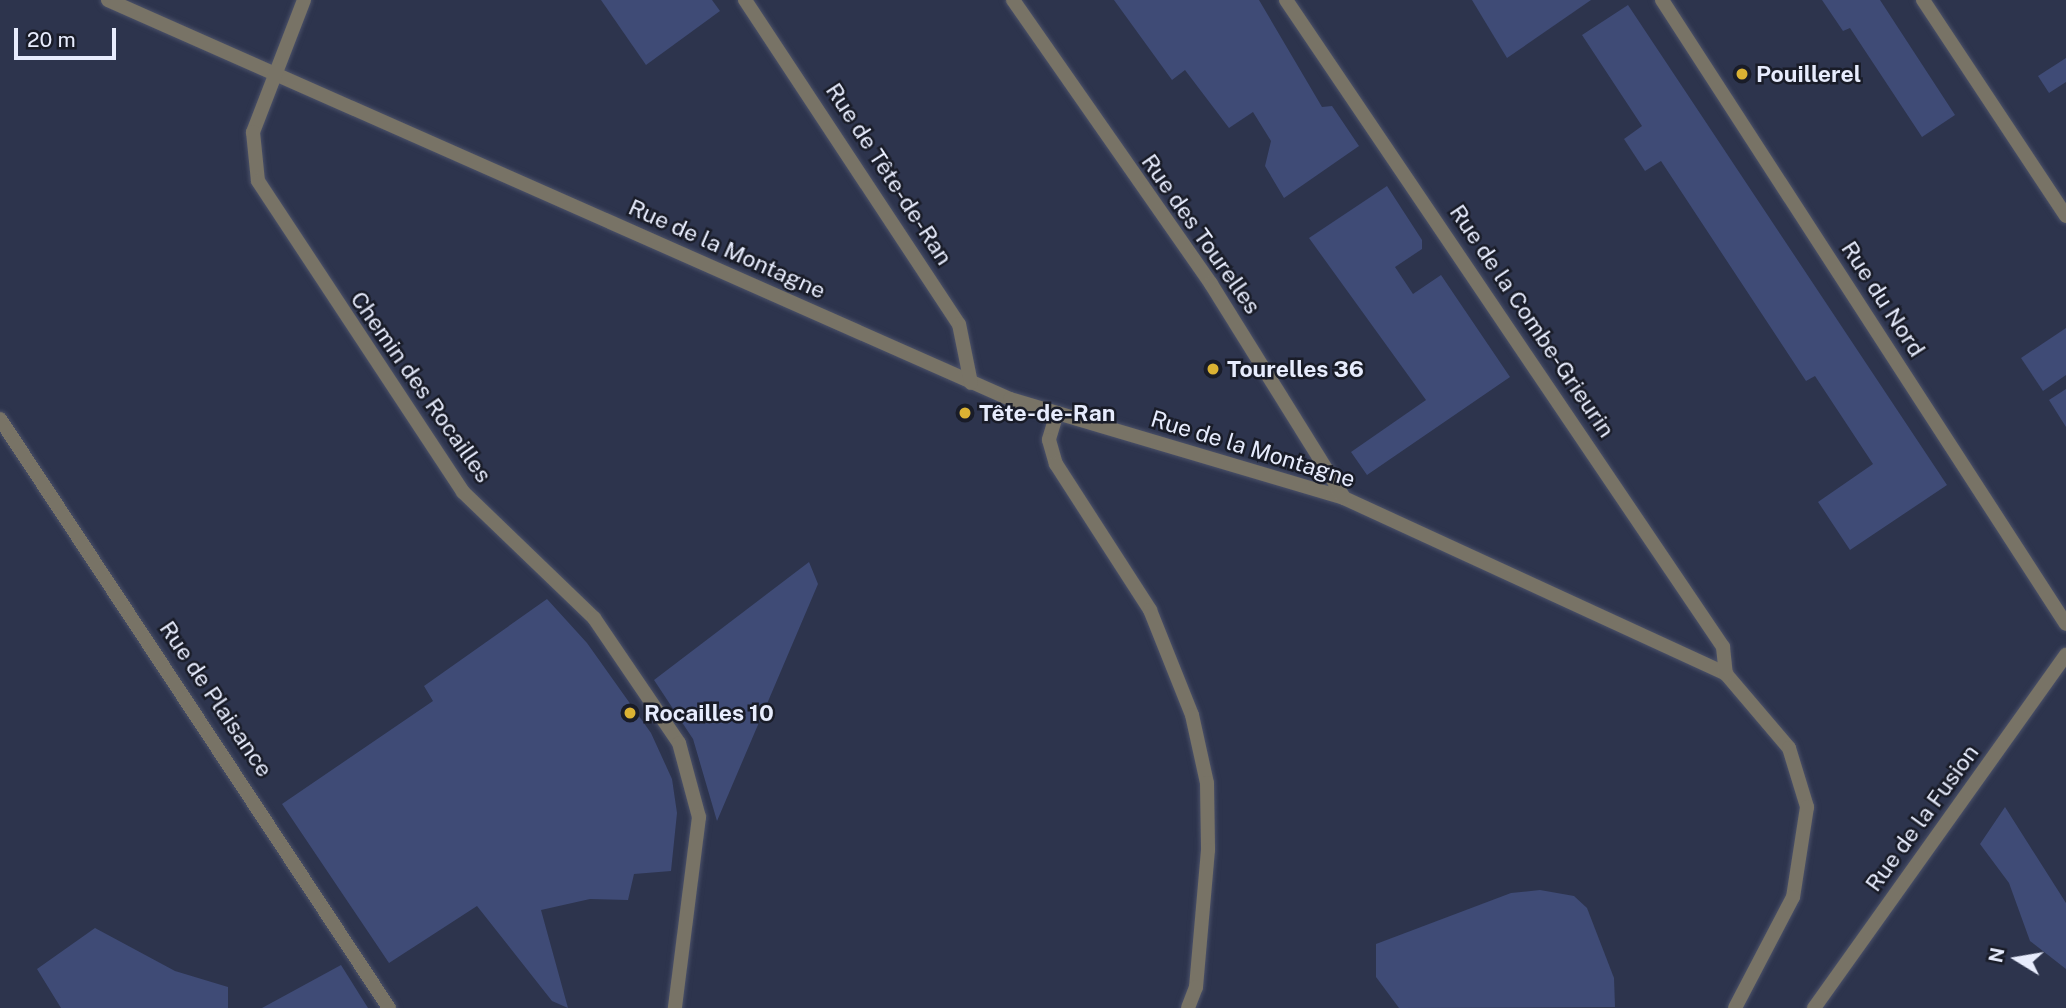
<!DOCTYPE html>
<html>
<head>
<meta charset="utf-8">
<style>
	body { margin:0 }
	#map { position:relative; width:2066px; height:1008px; overflow:hidden; background:#2d344d; font-family:"Public Sans",sans-serif }
	div>[style] { position:absolute }
	[style*='--x'] { left:calc(var(--x)*1px); top:calc(var(--y)*1px); width:calc(var(--w)*1px); rotate:calc(var(--a)*1deg) }
	.green>* { inset:0; background:#3f4b76 }
	.roads { filter:drop-shadow(0 0 2px #4b5169) drop-shadow(0 0 2px #4b5169) }
	.street>* { height:14px; margin:-7px; padding:0 7px; transform-origin:7px; border-radius:7px; background:#787366 }
	.dots>* { width:19px; height:19px; translate:-50% -50%; box-sizing:border-box; border:4px solid #191c28; border-radius:50% }
	span { translate:-50% -50%; white-space:nowrap; text-align:center; line-height:1.15; -webkit-text-stroke:5px #191c28; paint-order:stroke }
	.poi-label { font-size:23px; color:#e7ecfd; font-weight:700 }
	.left { translate:0 -50%; text-align:left }
	.street-label { font-size:23px; color:#e7ecfd }
	.north { position:absolute; left:1982px; top:924px; width:70px; height:70px; -webkit-text-stroke:5px #191c28; paint-order:stroke; rotate:281deg; font-size:19px; font-weight:700; line-height:28px; text-align:center; color:#e7ecfd }
	.north::after { content:''; display:block; margin:auto; width:24px; height:32px; background:#e7ecfd; clip-path:polygon(50% 0,100% 100%,50% 72%,0 100%) }
	.scale { position:absolute; left:14px; top:28px; width:102px; height:32px; box-sizing:border-box; border:4px solid #e7ecfd; border-top:0; padding-left:9px; font-size:21px; line-height:24px; white-space:nowrap; color:#e7ecfd; -webkit-text-stroke:5px #191c28; paint-order:stroke }
</style>
</head>
<body>
<div id="map">
	<div class="green">
		<i style="clip-path:polygon(601px 0,712px 0,720px 11px,646px 65px)"></i>
		<i style="clip-path:polygon(1114px 0,1259px 0,1322px 107px,1332px 106px,1359px 146px,1284px 198px,1265px 166px,1271px 141px,1253px 112px,1229px 128px,1185px 70px,1172px 80px)"></i>
		<i style="clip-path:polygon(1472px 0,1591px 0,1507px 58px)"></i>
		<i style="clip-path:polygon(1822px 0,1880px 0,1955px 115px,1922px 137px,1850px 28px,1843px 31px)"></i>
		<i style="clip-path:polygon(1628px 5px,1947px 485px,1850px 550px,1818px 502px,1873px 464px,1815px 376px,1806px 381px,1661px 161px,1645px 171px,1624px 139px,1642px 126px,1582px 35px)"></i>
		<i style="clip-path:polygon(2066px 58px,2066px 82px,2049px 93px,2038px 76px)"></i>
		<i style="clip-path:polygon(1387px 186px,1422px 240px,1422px 249px,1395px 267px,1413px 294px,1441px 275px,1510px 377px,1367px 475px,1351px 452px,1426px 400px,1309px 238px)"></i>
		<i style="clip-path:polygon(2066px 328px,2066px 375px,2043px 391px,2021px 358px)"></i>
		<i style="clip-path:polygon(2066px 389px,2066px 427px,2049px 400px)"></i>
		<i style="clip-path:polygon(809px 562px,818px 584px,717px 821px,693px 739px,654px 680px)"></i>
		<i style="clip-path:polygon(547px 599px,587px 643px,651px 733px,672px 779px,677px 813px,671px 871px,634px 874px,628px 900px,590px 899px,541px 910px,568px 1008px,552px 1001px,477px 906px,389px 963px,282px 804px,433px 701px,424px 686px)"></i>
		<i style="clip-path:polygon(2005px 807px,2066px 903px,2066px 969px,2030px 941px,2009px 883px,1980px 844px)"></i>
		<i style="clip-path:polygon(1540px 890px,1574px 896px,1587px 908px,1614px 978px,1615px 1007px,1399px 1008px,1376px 977px,1376px 944px,1511px 893px)"></i>
		<i style="clip-path:polygon(95px 928px,175px 971px,228px 987px,228px 1008px,61px 1008px,37px 969px)"></i>
		<i style="clip-path:polygon(341px 965px,368px 1008px,262px 1008px)"></i>
	</div>
	<div class="roads">
		<div class="street">
			<i style="--x:108;--y:0;--w:986;--a:23.86"></i>
			<i style="--x:1010;--y:399;--w:348;--a:16.5"></i>
			<i style="--x:1344;--y:498;--w:421;--a:24.7"></i>
			<i style="--x:1726;--y:674;--w:97;--a:49.6"></i>
			<i style="--x:1789;--y:748;--w:62;--a:73"></i>
			<i style="--x:1807;--y:807;--w:91;--a:98.8"></i>
			<i style="--x:1793;--y:897;--w:125;--a:117.6"></i>
			<i style="--x:304;--y:0;--w:142;--a:111.1"></i>
			<i style="--x:253;--y:132;--w:49;--a:84.2"></i>
			<i style="--x:258;--y:181;--w:372;--a:56.6"></i>
			<i style="--x:463;--y:492;--w:182;--a:43.9"></i>
			<i style="--x:594;--y:618;--w:151;--a:55.8"></i>
			<i style="--x:679;--y:743;--w:77;--a:74.9"></i>
			<i style="--x:699;--y:817;--w:193;--a:97.2"></i>
			<i style="--x:745;--y:0;--w:388;--a:56.6"></i>
			<i style="--x:959;--y:324;--w:60;--a:78.5"></i>
			<i style="--x:1013;--y:0;--w:346;--a:55.1"></i>
			<i style="--x:1211;--y:284;--w:252;--a:58.1"></i>
			<i style="--x:1286;--y:0;--w:781;--a:55.96"></i>
			<i style="--x:1723;--y:647;--w:27;--a:84"></i>
			<i style="--x:1662;--y:0;--w:743;--a:57.08"></i>
			<i style="--x:1923;--y:0;--w:259;--a:56.5"></i>
			<i style="--x:1057;--y:413;--w:28;--a:107"></i>
			<i style="--x:1049;--y:440;--w:25;--a:74"></i>
			<i style="--x:1056;--y:464;--w:174;--a:57.2"></i>
			<i style="--x:1150;--y:610;--w:113;--a:68.2"></i>
			<i style="--x:1192;--y:715;--w:70;--a:77.6"></i>
			<i style="--x:1207;--y:783;--w:67;--a:89.1"></i>
			<i style="--x:1208;--y:850;--w:138;--a:95"></i>
			<i style="--x:1196;--y:987;--w:22;--a:111"></i>
			<i style="--x:0;--y:419;--w:706;--a:56.56"></i>
			<i style="--x:1814;--y:1008;--w:434;--a:-54.5"></i>
		</div>
	</div>
	<div class="dots">
		<i style="left:1742px;top:74px;background:#dbb233"></i>
		<i style="left:1213px;top:369px;background:#dbb233"></i>
		<i style="left:965px;top:413px;background:#dbb233"></i>
		<i style="left:630px;top:713px;background:#dbb233"></i>
	</div>
	<div class="poi-label">
		<span class="left" style="left:1756px;top:74px">Pouillerel</span>
		<span class="left" style="left:1227px;top:369px">Tourelles 36</span>
		<span class="left" style="left:979px;top:413px">Tête-de-Ran</span>
		<span class="left" style="left:644px;top:713px">Rocailles 10</span>
	</div>
	<div class="street-label">
		<span style="left:889px;top:174px;rotate:57deg">Rue de Tête-de-Ran</span>
		<span style="left:1201px;top:234px;rotate:55deg">Rue des Tourelles</span>
		<span style="left:727px;top:249px;rotate:24deg">Rue de la Montagne</span>
		<span style="left:1883px;top:299px;rotate:57deg">Rue du Nord</span>
		<span style="left:1532px;top:321px;rotate:56deg">Rue de la Combe-Grieurin</span>
		<span style="left:421px;top:387px;rotate:55deg">Chemin des Rocailles</span>
		<span style="left:1253px;top:449px;rotate:17deg">Rue de la Montagne</span>
		<span style="left:216px;top:699px;rotate:56deg">Rue de Plaisance</span>
		<span style="left:1922px;top:818px;rotate:-54deg">Rue de la Fusion</span>
	</div>
	<div class="north">N</div>
	<div class="scale">20 m</div>
</div>
</body>
</html>
